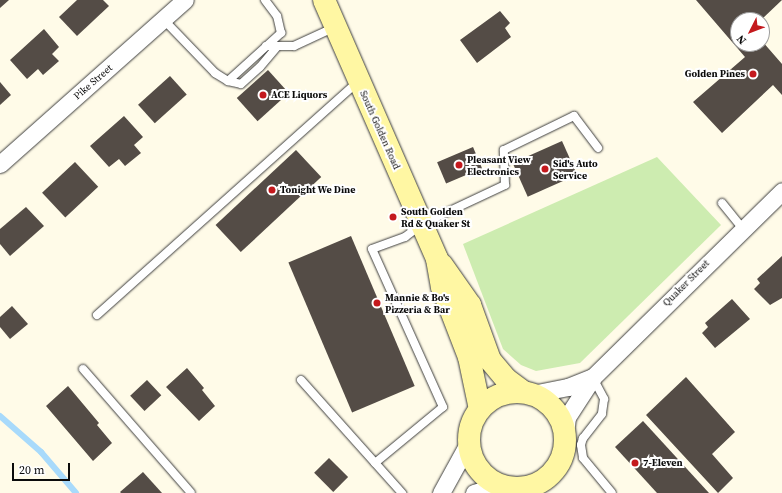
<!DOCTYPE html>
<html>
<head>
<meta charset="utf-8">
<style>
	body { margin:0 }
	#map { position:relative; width:782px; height:493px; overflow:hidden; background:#fffbe8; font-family:"Source Serif 4",serif }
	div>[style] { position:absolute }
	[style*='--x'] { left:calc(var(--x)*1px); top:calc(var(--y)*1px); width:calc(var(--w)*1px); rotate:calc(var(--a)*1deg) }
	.green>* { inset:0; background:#cdecb0 }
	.stream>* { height:6px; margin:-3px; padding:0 3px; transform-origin:3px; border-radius:3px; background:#a8dafb }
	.building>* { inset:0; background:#544c46; transform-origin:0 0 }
	.roads { filter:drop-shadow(0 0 1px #3e3e3e) drop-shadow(0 0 1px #3e3e3e) }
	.service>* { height:8px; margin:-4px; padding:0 4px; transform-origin:4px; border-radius:4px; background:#fff }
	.minor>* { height:17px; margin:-8.5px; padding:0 8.5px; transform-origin:8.5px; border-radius:8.5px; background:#fff }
	.secondary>* { height:22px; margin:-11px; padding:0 11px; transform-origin:11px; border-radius:11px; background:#fff7a3 }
	.secondary>.ring { margin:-11px; padding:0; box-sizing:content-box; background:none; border:22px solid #fff7a3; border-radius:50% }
	.dots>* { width:11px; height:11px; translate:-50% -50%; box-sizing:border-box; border:2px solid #fff; border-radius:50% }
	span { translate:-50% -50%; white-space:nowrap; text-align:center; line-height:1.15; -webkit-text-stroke:4px #fff; paint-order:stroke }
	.poi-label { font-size:10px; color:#0b0b0b; font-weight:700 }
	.right { translate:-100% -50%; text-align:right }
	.left { translate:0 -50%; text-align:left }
	.street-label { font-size:10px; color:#0b0b0b }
	.north { position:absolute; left:730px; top:12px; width:40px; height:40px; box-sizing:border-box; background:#fff; border:1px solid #9d9d9d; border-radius:50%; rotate:228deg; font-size:11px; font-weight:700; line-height:16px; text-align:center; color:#0b0b0b }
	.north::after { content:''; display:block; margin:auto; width:14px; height:18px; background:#c4191d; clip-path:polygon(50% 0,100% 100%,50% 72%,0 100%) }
	.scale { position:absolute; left:12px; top:463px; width:58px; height:18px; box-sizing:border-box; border:2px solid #0b0b0b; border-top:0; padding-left:5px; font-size:12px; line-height:14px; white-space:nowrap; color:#0b0b0b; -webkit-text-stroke:3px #fff; paint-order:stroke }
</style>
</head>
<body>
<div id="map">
	<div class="green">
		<i style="clip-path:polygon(657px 157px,721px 225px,580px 363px,536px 371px,521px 365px,503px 349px,463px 244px)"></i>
	</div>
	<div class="stream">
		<i style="--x:0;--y:416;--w:55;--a:41.3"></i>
		<i style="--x:41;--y:452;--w:54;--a:49.5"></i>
	</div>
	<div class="building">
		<i style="clip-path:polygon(0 0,9px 0,0 8px)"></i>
		<i style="clip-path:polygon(77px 0,103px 0,109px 6px,77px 36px,59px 17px)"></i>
		<i style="clip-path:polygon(696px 0,782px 0,761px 20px,738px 20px,738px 44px,762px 44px,762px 41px,782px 64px,782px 95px,773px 85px,722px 133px,693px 102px,745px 57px)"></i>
		<i style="clip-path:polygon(500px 11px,510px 23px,505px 28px,511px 37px,477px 63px,460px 40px)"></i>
		<i style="clip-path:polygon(44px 29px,59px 47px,52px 54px,59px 61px,43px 75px,38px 69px,27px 79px,10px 60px)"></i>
		<i style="left:268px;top:70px;width:31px;height:42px;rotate:48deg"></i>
		<i style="left:170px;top:76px;width:25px;height:43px;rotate:48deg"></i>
		<i style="clip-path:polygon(0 82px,11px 95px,0 105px)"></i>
		<i style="clip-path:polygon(124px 116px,143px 137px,134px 145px,141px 153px,125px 166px,119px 159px,109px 167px,90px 146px)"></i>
		<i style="left:562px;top:141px;width:37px;height:54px;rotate:66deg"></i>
		<i style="left:473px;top:147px;width:23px;height:39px;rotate:67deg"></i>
		<i style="left:296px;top:150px;width:37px;height:110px;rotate:47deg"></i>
		<i style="left:75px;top:162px;width:34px;height:45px;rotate:47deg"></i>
		<i style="clip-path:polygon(26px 207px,44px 226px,10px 256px,0 244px,0 229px)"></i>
		<i style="left:351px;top:236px;width:163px;height:68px;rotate:67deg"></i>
		<i style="clip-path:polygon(782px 256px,782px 298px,770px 305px,754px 289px,760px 283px,757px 279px)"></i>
		<i style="clip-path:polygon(732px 299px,750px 319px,715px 348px,702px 333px,708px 327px,705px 323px)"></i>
		<i style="clip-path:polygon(12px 306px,28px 324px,10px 339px,0 327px,0 317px)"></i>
		<i style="clip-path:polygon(187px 368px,204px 388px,202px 390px,215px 406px,199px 421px,166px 387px)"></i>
		<i style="clip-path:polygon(686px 377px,735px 432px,712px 454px,733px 478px,718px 493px,646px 415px)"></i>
		<i style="left:147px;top:380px;width:21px;height:23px;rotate:47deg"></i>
		<i style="clip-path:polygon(68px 386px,99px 423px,97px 425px,112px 443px,93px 461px,46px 406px)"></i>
		<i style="clip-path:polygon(643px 421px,709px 493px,657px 493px,615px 447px)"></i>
		<i style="left:329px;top:458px;width:27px;height:21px;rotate:45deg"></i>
		<i style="clip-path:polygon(143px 472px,162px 493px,121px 493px,120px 492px)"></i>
	</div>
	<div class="roads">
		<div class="service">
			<i style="--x:164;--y:20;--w:74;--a:46.1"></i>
			<i style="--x:215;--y:73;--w:15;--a:32"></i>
			<i style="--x:228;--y:81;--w:72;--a:-42.2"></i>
			<i style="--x:281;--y:33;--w:17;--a:-103"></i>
			<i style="--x:277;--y:16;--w:20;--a:-127"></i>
			<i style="--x:266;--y:46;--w:28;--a:0"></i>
			<i style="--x:294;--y:46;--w:45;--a:-24.9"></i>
			<i style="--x:228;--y:81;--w:13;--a:13"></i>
			<i style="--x:241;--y:84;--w:25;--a:-42"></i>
			<i style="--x:260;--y:67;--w:26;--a:-50"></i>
			<i style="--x:722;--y:203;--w:32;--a:51"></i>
			<i style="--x:97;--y:315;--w:351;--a:-41.8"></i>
			<i style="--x:83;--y:369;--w:164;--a:48.9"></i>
			<i style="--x:593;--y:378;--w:24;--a:62"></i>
			<i style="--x:604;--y:399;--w:15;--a:98"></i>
			<i style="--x:602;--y:414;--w:31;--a:128"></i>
			<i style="--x:583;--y:438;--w:7;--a:106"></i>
			<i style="--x:581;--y:445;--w:13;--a:81"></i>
			<i style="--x:583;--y:458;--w:45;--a:50.4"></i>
			<i style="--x:301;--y:380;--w:152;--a:48.2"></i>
			<i style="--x:375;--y:463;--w:88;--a:-39.5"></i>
			<i style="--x:443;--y:407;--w:173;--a:-114.2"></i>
			<i style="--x:372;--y:249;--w:35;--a:-20"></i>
			<i style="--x:405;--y:237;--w:21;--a:-37"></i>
			<i style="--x:422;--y:224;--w:92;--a:-25.2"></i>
			<i style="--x:505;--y:185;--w:35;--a:-92"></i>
			<i style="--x:504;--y:150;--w:78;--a:-25.9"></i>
			<i style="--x:574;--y:116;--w:40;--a:53"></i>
		</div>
		<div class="minor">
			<i style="--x:0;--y:164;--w:247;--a:-41.6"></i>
			<i style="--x:593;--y:377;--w:265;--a:-44.5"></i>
			<i style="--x:532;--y:394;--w:37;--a:-11"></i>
			<i style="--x:568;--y:387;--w:27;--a:-22"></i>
			<i style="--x:593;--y:377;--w:48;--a:123"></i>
			<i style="--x:567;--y:417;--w:16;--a:97"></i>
			<i style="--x:441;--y:493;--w:58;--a:-61.2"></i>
			<i style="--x:474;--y:493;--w:28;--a:-17"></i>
		</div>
		<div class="secondary">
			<i style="--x:324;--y:0;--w:283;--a:66.4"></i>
			<i style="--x:437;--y:259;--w:28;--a:80"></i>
			<i style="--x:442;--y:287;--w:75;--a:68.9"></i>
			<i style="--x:469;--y:357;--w:53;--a:78.1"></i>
			<i style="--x:442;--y:265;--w:49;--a:55"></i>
			<i style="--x:470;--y:305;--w:59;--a:70"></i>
			<i style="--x:490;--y:360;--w:25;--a:50"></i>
			<i style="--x:506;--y:379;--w:21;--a:37"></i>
			<i class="ring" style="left:469px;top:392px;width:74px;height:74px"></i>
		</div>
	</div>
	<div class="dots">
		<i style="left:753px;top:74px;background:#c4191d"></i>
		<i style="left:263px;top:95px;background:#c4191d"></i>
		<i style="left:459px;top:165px;background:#c4191d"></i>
		<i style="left:545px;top:169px;background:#c4191d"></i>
		<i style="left:272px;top:190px;background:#c4191d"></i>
		<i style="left:393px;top:217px;background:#c4191d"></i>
		<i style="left:377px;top:303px;background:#c4191d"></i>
		<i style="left:635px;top:463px;background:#c4191d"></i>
	</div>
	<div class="poi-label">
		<span class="right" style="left:745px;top:74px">Golden Pines</span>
		<span class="left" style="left:271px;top:95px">ACE Liquors</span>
		<span class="left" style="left:467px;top:165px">Pleasant View<br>Electronics</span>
		<span class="left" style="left:553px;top:169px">Sid's Auto<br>Service</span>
		<span class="left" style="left:280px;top:190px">Tonight We Dine</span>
		<span class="left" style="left:401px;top:217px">South Golden<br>Rd &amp; Quaker St</span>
		<span class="left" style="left:385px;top:303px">Mannie &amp; Bo's<br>Pizzeria &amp; Bar</span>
		<span class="left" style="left:643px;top:463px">7-Eleven</span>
	</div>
	<div class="street-label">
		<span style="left:93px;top:82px;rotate:-41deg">Pike Street</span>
		<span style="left:380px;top:130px;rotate:66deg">South Golden Road</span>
		<span style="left:686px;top:283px;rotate:-45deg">Quaker Street</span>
	</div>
	<div class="north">N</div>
	<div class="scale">20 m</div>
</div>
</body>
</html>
